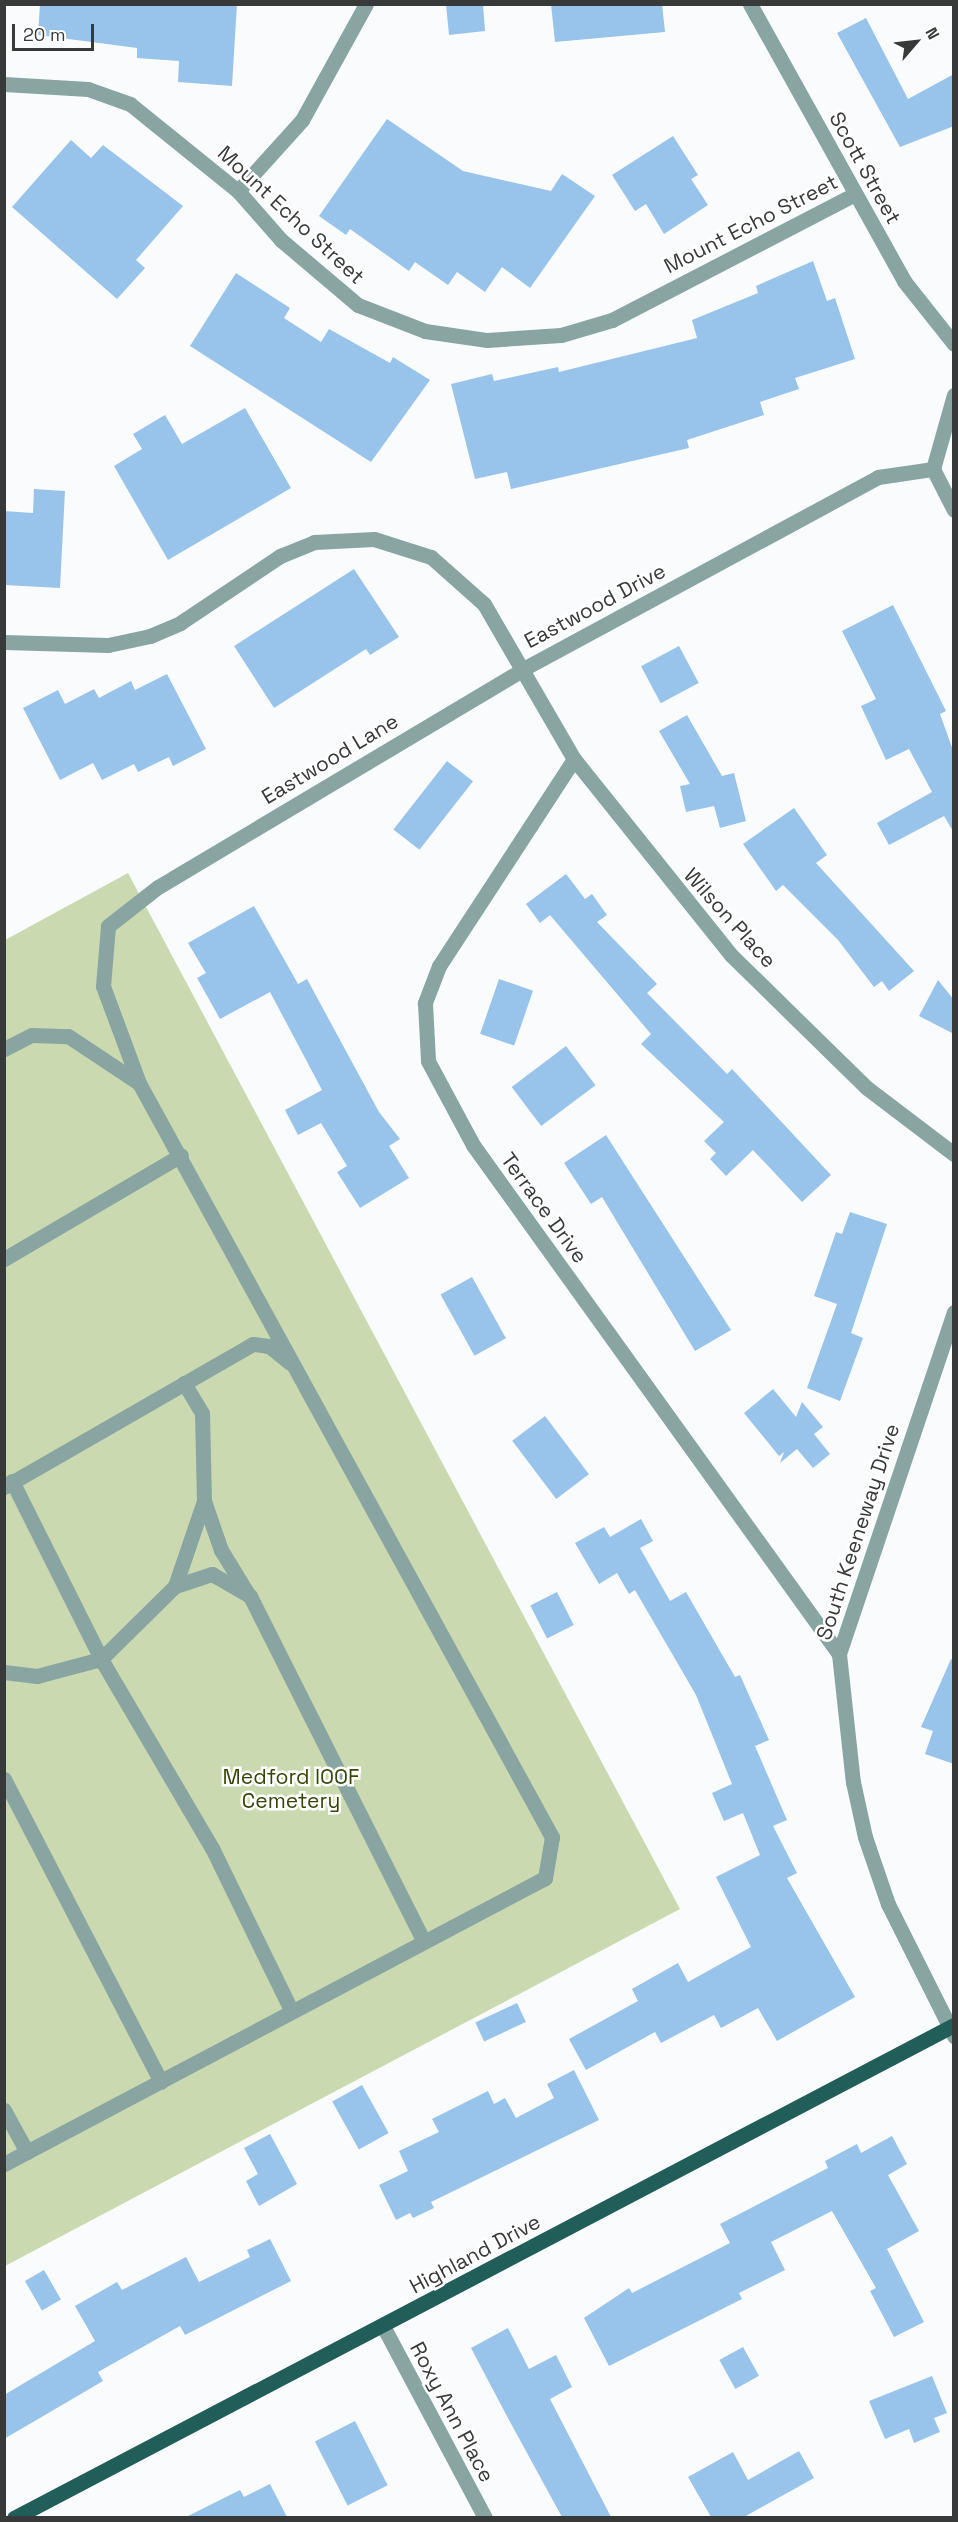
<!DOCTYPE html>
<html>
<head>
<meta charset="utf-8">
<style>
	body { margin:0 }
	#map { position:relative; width:958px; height:2522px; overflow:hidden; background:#fafbfc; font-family:"Space Grotesk",sans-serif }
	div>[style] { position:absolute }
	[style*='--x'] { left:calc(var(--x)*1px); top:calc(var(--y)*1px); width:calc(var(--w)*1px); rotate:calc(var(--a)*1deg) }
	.green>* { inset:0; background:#cbd9b1 }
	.building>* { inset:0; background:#98c4eb; transform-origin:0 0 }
	.minor>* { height:15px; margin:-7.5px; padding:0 7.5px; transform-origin:7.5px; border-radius:7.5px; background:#88a5a2 }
	.major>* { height:15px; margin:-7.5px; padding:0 7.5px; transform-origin:7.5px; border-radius:7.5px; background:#215d59 }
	span { translate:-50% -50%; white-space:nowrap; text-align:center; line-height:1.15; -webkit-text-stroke:5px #fff; paint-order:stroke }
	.street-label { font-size:21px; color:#383939 }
	.park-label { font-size:21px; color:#36450a }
	.frame { position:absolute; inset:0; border:6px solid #383939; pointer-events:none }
	.north { position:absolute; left:886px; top:12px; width:60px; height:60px; -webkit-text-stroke:4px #fff; paint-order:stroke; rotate:62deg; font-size:16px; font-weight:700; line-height:24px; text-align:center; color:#383939 }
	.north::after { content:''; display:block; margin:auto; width:21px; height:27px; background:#383939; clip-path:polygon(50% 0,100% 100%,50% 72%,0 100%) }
	.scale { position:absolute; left:12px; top:24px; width:82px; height:27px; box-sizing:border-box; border:3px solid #383939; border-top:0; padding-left:8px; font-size:18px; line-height:21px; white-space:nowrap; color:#383939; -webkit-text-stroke:4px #fff; paint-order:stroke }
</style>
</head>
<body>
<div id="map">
	<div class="green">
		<i style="clip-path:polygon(128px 873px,680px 1909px,5px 2266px,5px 940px)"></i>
	</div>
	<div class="building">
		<i style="clip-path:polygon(40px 4px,237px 4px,232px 86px,178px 82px,179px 61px,137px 58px,137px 48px,38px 35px)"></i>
		<i style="clip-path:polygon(446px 4px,483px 4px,485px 31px,449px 35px)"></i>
		<i style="clip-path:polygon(551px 4px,662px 4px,665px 32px,555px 42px)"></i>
		<i style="clip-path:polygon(866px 18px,908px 99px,954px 74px,954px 126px,900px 147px,837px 33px)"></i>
		<i style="clip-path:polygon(387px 119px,463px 171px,551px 191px,562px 174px,595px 196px,530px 288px,502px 267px,485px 292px,457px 272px,448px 285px,415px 262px,409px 271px,350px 229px,346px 235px,319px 216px)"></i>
		<i style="clip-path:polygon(673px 136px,698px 175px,691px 179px,708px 205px,664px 234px,646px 204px,635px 211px,612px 175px)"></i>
		<i style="clip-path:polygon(71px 140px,91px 158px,103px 145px,183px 206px,136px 260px,145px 268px,117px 299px,12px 207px)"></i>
		<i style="clip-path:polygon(813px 261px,827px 301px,835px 298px,855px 359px,795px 378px,799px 389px,760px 402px,764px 415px,687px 440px,689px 448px,511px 489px,507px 472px,475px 479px,451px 384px,492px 374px,494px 381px,558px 367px,559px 372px,697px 338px,692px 320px,758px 293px,756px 286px)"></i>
		<i style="clip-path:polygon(236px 273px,290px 308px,284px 318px,321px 342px,329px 329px,390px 363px,393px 357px,430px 380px,371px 462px,190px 346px)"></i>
		<i style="clip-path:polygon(245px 408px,291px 488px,168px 560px,114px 466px,142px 449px,133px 434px,165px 415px,182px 444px)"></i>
		<i style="clip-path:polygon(34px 489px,65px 491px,60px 588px,4px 585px,4px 511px,33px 513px)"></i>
		<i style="clip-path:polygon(354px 569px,399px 637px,370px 655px,366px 649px,274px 708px,234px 646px)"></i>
		<i style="clip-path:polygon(893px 605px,946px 711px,940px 714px,954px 753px,954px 833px,944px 816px,889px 845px,877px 823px,932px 792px,909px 749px,886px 760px,861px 706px,876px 699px,842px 631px)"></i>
		<i style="left:679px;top:646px;width:42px;height:43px;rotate:62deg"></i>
		<i style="clip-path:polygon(167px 674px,206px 749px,173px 766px,169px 757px,138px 772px,134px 764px,102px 780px,93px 763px,60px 780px,23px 708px,58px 690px,65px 704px,94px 689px,99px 698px,131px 681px,135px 690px)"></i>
		<i style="clip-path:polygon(687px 715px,722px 776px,734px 773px,746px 821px,720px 828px,714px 806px,686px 812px,680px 786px,690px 784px,659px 731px)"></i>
		<i style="left:447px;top:761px;width:33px;height:87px;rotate:38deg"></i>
		<i style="clip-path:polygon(794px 808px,827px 855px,816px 863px,914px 971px,889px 991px,882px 981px,874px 987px,838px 940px,783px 885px,776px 891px,743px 844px)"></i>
		<i style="clip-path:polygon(566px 874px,585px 899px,592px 894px,607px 915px,597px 922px,657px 984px,647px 993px,727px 1074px,732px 1069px,831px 1175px,802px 1202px,753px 1150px,726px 1176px,710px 1159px,716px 1153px,704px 1141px,724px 1122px,641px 1044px,651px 1034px,550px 915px,540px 923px,526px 904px)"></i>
		<i style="clip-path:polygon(254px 906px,298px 984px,307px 979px,379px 1112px,400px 1139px,389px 1146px,409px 1178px,360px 1208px,337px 1172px,347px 1166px,321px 1123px,298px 1135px,285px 1110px,322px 1090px,270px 992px,220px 1019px,197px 978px,206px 973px,188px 943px)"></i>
		<i style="left:499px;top:979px;width:36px;height:58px;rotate:19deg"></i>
		<i style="clip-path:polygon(938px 980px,954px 1000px,954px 1034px,919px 1016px)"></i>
		<i style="left:566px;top:1046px;width:49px;height:68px;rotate:53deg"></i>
		<i style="clip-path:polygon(606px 1135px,731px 1330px,695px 1351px,602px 1197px,591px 1204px,564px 1163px)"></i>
		<i style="clip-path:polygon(850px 1212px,887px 1224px,851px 1333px,863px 1338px,840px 1401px,807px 1388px,837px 1304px,814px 1296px,836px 1232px,842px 1234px)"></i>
		<i style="left:472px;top:1277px;width:70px;height:36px;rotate:61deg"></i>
		<i style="clip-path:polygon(773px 1389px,796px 1417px,802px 1402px,823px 1427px,814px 1434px,830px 1454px,813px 1468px,797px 1449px,780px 1463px,784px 1452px,779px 1456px,744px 1413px)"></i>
		<i style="left:545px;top:1416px;width:73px;height:41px;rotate:53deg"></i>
		<i style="clip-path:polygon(641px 1519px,653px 1541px,640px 1548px,670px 1601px,686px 1592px,735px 1677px,740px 1675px,769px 1740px,755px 1746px,787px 1820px,773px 1826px,797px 1873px,787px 1878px,855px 1997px,777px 2041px,758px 2008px,721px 2028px,714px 2015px,661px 2043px,655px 2032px,586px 2070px,569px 2039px,638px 2001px,632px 1989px,678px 1963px,688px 1982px,751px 1947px,716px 1877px,760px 1855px,743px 1813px,724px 1821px,712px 1793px,732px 1784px,696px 1695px,635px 1590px,629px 1594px,617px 1573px,599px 1584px,575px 1543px,604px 1527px,610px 1537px)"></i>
		<i style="left:557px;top:1592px;width:37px;height:30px;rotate:63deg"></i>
		<i style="clip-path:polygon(951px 1659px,954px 1660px,954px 1764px,925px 1754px,933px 1731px,921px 1727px)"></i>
		<i style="left:517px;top:2003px;width:21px;height:46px;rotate:65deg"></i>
		<i style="clip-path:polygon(574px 2070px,599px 2120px,431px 2202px,434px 2208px,413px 2218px,410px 2213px,396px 2220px,379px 2185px,408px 2171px,399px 2151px,439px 2132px,432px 2119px,488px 2091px,494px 2104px,505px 2098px,516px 2118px,554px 2098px,547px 2084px)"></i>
		<i style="left:362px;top:2085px;width:55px;height:34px;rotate:61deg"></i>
		<i style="clip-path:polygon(270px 2134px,297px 2184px,259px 2206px,246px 2181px,258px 2174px,244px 2148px)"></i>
		<i style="clip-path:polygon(892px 2136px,907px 2164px,888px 2175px,919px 2231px,887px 2249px,924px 2322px,894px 2337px,870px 2291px,876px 2288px,832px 2211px,771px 2242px,785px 2270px,739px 2293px,742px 2299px,609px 2366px,584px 2318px,629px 2288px,632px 2293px,730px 2243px,720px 2224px,828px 2168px,825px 2161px,857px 2144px,861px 2153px)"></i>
		<i style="clip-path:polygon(270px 2239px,291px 2281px,185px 2335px,180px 2326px,98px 2372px,103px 2381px,4px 2439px,4px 2395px,95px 2341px,75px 2306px,117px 2282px,122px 2290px,186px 2257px,199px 2282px,250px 2257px,247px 2250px)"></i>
		<i style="left:44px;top:2270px;width:34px;height:22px;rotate:60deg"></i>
		<i style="clip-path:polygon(508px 2328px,529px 2369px,556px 2355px,572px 2387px,550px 2399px,611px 2517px,562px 2517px,509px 2420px,471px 2348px)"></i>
		<i style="left:743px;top:2347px;width:33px;height:27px;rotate:61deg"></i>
		<i style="clip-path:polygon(932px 2376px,947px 2413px,934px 2418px,940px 2432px,914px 2443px,909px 2429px,885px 2439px,869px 2401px)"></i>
		<i style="left:355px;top:2421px;width:72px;height:45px;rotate:63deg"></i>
		<i style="clip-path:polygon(799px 2451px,814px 2478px,744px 2517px,711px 2517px,688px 2477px,733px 2452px,748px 2480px)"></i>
		<i style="clip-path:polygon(270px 2484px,287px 2517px,186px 2517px,240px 2490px,244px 2497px)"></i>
	</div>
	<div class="minor">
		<i style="--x:750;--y:4;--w:317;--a:60.9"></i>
		<i style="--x:904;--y:281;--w:80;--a:51.6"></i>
		<i style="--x:4;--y:84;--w:84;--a:3.4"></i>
		<i style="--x:88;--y:89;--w:45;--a:19.7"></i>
		<i style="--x:130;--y:104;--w:139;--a:38.9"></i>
		<i style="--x:238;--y:191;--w:65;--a:48.7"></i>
		<i style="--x:281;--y:240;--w:101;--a:40.2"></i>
		<i style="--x:358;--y:305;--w:72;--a:21.2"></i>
		<i style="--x:425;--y:331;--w:63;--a:8.3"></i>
		<i style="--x:487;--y:340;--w:74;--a:-3.9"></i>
		<i style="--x:561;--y:335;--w:53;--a:-16.4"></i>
		<i style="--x:612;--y:320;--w:274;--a:-27.4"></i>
		<i style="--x:238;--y:191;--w:96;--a:-48"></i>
		<i style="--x:302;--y:120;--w:132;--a:-61.1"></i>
		<i style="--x:933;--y:469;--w:77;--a:-74.2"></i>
		<i style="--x:933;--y:469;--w:46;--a:62.9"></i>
		<i style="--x:4;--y:642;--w:104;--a:1.7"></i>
		<i style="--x:108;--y:645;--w:43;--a:-12.1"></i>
		<i style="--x:150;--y:636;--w:33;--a:-23"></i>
		<i style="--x:180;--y:623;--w:120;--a:-33.8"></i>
		<i style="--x:280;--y:556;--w:37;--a:-22"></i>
		<i style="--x:314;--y:542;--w:60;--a:-2.9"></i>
		<i style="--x:374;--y:539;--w:60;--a:17.5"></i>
		<i style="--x:431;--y:557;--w:71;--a:41.6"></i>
		<i style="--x:484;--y:604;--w:179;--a:59.9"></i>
		<i style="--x:574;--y:759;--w:251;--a:51.3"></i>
		<i style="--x:731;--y:955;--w:190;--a:44.4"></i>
		<i style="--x:867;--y:1088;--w:109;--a:37.2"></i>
		<i style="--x:574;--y:759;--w:247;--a:123.1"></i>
		<i style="--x:439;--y:966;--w:40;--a:111"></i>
		<i style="--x:425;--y:1003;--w:58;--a:87"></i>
		<i style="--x:428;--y:1061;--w:95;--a:61.8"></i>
		<i style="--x:473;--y:1145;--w:627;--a:54.28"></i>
		<i style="--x:4;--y:1049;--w:31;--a:-27"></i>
		<i style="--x:32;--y:1035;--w:36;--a:2"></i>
		<i style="--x:68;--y:1036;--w:85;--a:33.5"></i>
		<i style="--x:139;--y:1083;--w:860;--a:61.29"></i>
		<i style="--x:552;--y:1837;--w:42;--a:99.7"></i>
		<i style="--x:545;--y:1878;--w:612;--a:152.14"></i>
		<i style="--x:139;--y:1083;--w:103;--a:-110.4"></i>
		<i style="--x:103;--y:986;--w:60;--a:-85.2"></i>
		<i style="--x:108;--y:926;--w:63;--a:-38"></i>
		<i style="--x:158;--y:887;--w:427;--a:-30.8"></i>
		<i style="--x:525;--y:668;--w:401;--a:-28.4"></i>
		<i style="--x:878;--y:477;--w:56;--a:-8.3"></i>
		<i style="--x:4;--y:1259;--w:205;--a:-30.4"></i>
		<i style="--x:954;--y:1312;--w:361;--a:108.6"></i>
		<i style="--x:839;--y:1654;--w:129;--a:83.8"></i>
		<i style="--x:853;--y:1782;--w:56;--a:77.7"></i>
		<i style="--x:865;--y:1837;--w:71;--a:71.1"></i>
		<i style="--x:888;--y:1904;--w:148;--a:63.4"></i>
		<i style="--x:12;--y:1481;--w:199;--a:63.4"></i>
		<i style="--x:101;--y:1659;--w:219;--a:59.6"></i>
		<i style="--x:212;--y:1848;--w:182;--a:64"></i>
		<i style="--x:4;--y:1487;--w:287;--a:-29.9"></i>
		<i style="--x:253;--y:1344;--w:16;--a:7"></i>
		<i style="--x:269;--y:1346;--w:27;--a:39"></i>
		<i style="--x:204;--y:1501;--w:52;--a:70.9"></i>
		<i style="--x:221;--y:1550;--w:52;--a:58.5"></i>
		<i style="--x:175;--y:1586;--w:39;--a:-18"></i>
		<i style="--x:212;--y:1574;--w:44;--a:30.1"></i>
		<i style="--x:250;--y:1596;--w:387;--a:63.3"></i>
		<i style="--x:4;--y:1672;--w:33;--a:7"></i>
		<i style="--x:37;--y:1676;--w:66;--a:-14.9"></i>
		<i style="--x:101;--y:1659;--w:104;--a:-44.6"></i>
		<i style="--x:175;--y:1586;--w:90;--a:-71.2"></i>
		<i style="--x:204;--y:1501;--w:88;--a:-91.3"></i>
		<i style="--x:202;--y:1413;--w:35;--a:-121"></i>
		<i style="--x:4;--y:1779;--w:341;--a:62.6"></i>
		<i style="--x:4;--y:2110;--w:48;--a:61.3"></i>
		<i style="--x:383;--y:2326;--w:217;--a:62"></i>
	</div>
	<div class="major">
		<i style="--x:14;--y:2518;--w:1061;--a:-27.68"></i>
	</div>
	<div class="street-label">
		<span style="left:865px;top:168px;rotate:61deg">Scott Street</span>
		<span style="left:291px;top:215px;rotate:43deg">Mount Echo Street</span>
		<span style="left:751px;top:224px;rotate:-27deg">Mount Echo Street</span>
		<span style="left:595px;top:606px;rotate:-28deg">Eastwood Drive</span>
		<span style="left:330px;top:759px;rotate:-31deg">Eastwood Lane</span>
		<span style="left:730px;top:918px;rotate:48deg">Wilson Place</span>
		<span style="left:544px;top:1208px;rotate:54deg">Terrace Drive</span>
		<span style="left:858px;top:1532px;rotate:-72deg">South Keeneway Drive</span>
		<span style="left:475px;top:2254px;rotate:-28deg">Highland Drive</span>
		<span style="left:452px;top:2412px;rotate:62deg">Roxy Ann Place</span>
	</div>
	<div class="park-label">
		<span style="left:291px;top:1789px">Medford IOOF<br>Cemetery</span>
	</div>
	<div class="frame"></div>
	<div class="north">N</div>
	<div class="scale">20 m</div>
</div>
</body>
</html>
